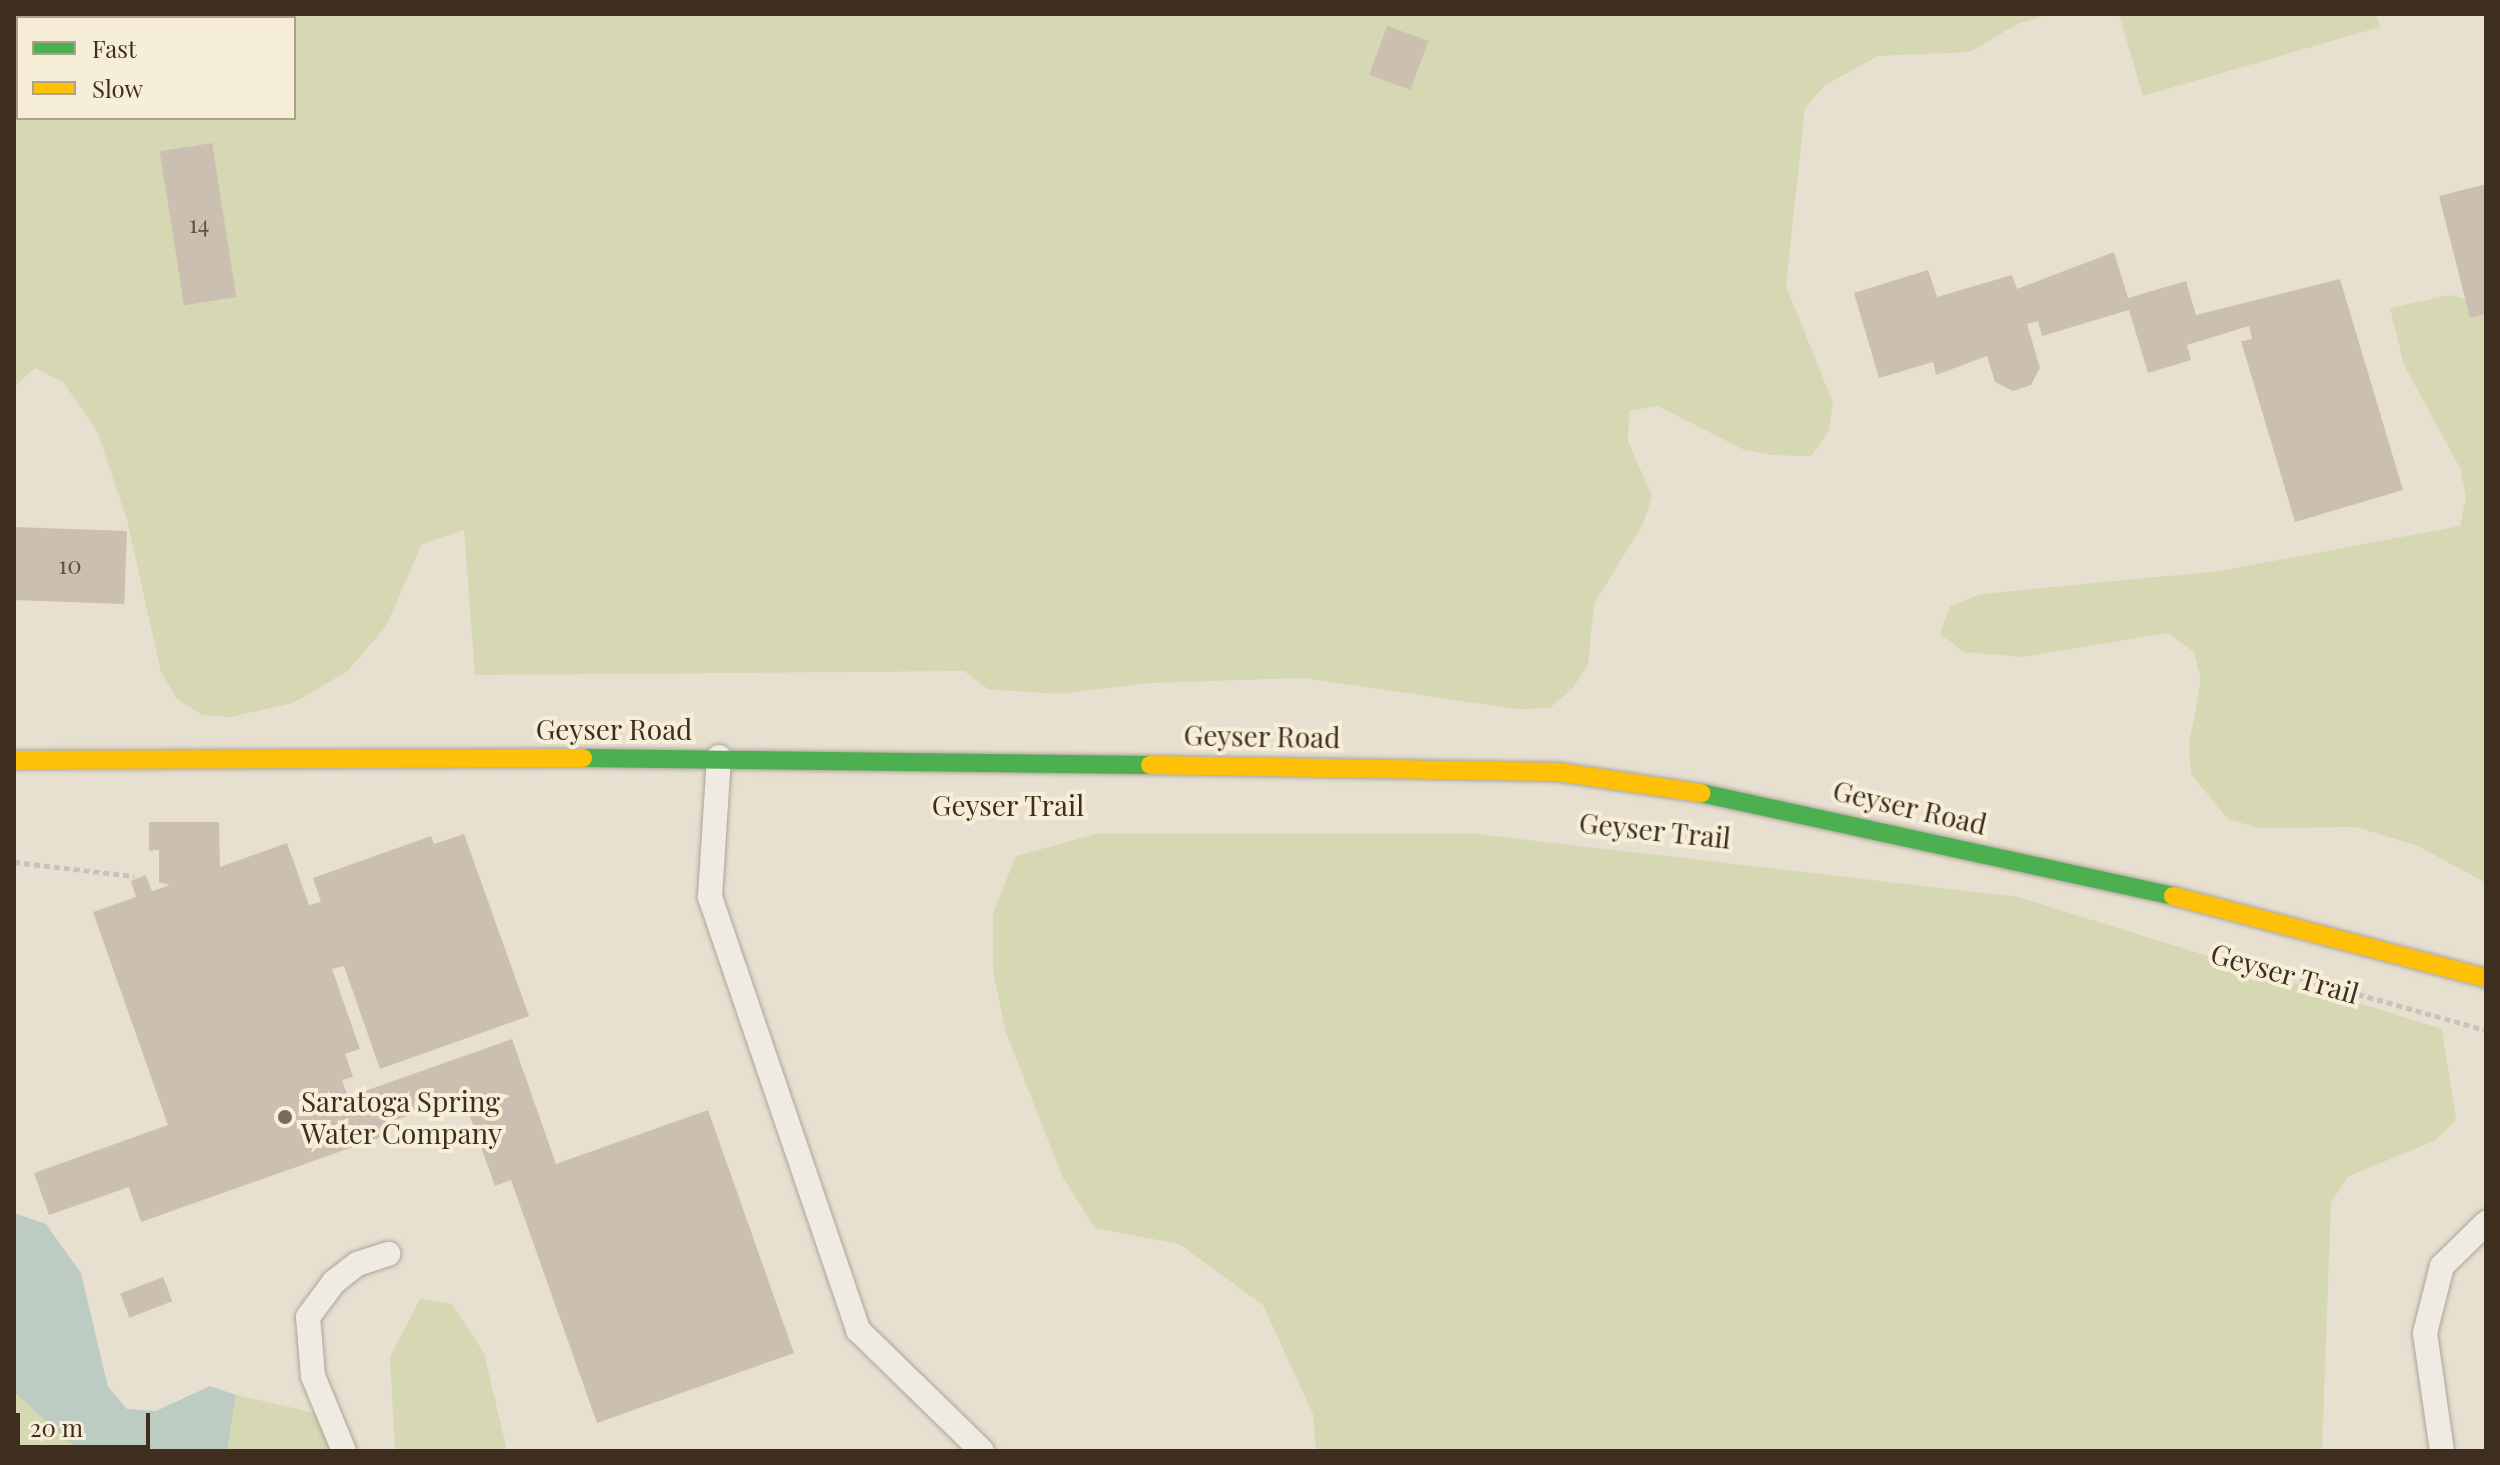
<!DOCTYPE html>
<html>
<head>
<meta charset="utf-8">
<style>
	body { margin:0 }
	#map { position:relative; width:2500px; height:1465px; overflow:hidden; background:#e7e0d1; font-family:"Playfair Display",serif }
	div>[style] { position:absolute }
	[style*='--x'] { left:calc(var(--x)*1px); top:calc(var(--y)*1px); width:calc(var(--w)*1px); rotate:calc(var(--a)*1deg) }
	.green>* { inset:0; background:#d6d7b3 }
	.water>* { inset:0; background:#bcccc2 }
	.building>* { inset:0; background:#cbbfb2; transform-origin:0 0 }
	.path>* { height:5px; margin-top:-2.5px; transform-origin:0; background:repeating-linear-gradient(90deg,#c8c2b9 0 6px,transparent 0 10px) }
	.roads { filter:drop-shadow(0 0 2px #ada599) drop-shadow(0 0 2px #ada599) }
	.lane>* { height:24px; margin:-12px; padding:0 12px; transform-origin:12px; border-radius:12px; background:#efebe3 }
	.fast>* { height:18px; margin:-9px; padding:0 9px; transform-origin:9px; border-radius:9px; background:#4caf50 }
	.slow>* { height:18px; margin:-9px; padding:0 9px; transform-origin:9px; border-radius:9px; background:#ffc107 }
	.dots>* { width:22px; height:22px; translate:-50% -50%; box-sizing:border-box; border:4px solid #f7eed8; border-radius:50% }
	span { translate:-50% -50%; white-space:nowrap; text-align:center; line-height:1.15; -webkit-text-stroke:8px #f7eed8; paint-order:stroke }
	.number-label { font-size:24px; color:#605244 }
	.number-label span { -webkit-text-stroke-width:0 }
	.street-label { font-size:28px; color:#3d2e20 }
	.poi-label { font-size:28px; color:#3d2e20 }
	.left { translate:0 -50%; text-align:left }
	.frame { position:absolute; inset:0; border:16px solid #3d2e20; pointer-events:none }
	.legend { position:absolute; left:16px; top:16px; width:280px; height:104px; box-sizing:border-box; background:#f7eed8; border:2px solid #ada18e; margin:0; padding:10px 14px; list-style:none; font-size:24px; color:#3d2e20 }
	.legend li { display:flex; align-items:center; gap:16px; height:40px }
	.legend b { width:40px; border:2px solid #ada18e }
	.scale { position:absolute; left:16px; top:1413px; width:134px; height:36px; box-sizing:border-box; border:4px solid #3d2e20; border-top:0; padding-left:10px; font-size:24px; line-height:28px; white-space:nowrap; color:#3d2e20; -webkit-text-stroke:6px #f7eed8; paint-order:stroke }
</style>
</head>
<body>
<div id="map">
	<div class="green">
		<i style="clip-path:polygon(evenodd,14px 14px,2051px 14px,2017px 24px,1970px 52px,1878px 56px,1825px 85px,1805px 108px,1786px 286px,1833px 403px,1828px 432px,1811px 456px,1771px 455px,1742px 449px,1658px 406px,1629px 411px,1628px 441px,1652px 496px,1643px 524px,1594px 604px,1588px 664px,1573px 688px,1550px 708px,1517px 709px,1303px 678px,1150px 683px,1058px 694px,988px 689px,964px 671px,475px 675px,464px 530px,422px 544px,386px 626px,348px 671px,293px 703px,230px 717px,202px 715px,177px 699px,161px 672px,127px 520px,97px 431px,63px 382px,35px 368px,14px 387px,14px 14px,18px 18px,294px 18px,294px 118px,18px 118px,18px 18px)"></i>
		<i style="clip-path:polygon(2119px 14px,2376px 14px,2380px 27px,2143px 96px)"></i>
		<i style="clip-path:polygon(2450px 295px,2486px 304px,2486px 883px,2418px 846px,2356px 827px,2258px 828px,2228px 819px,2191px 774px,2189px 744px,2201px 680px,2194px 652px,2168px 633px,2023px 657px,1964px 652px,1940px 634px,1950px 606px,1981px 594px,2220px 571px,2460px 526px,2466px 497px,2460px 468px,2404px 365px,2390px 308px)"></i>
		<i style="clip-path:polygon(1096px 834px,1476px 834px,2018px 897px,2442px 1029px,2456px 1120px,2434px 1141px,2349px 1176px,2331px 1202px,2322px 1451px,1316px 1451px,1313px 1414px,1263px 1305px,1179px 1244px,1095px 1228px,1063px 1178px,1006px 1033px,993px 972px,993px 913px,1016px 856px)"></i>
		<i style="clip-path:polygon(420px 1299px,452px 1304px,484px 1353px,507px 1451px,395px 1451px,390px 1357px)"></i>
		<i style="clip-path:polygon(14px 1392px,79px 1451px,14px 1451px)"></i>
		<i style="clip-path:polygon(236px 1395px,324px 1415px,347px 1451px,227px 1451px)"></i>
	</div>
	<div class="water">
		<i style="clip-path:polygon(14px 1213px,46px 1224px,81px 1273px,108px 1387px,127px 1409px,156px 1411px,210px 1386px,236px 1395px,227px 1451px,79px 1451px,14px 1392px)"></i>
	</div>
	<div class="building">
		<i style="left:1387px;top:26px;width:44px;height:52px;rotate:20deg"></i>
		<i style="left:212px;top:143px;width:156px;height:53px;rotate:81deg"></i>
		<i style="clip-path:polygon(2486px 184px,2486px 314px,2470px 318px,2439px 196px)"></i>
		<i style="clip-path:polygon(2114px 252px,2128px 298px,2186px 281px,2196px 315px,2340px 279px,2403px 490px,2295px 522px,2241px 341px,2252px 339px,2249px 326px,2187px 345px,2191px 360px,2148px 373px,2129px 310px,2042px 336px,2038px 321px,2027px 324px,2040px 368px,2031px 385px,2013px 391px,1995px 382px,1987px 356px,1936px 375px,1933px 362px,1879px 378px,1854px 293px,1928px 270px,1937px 297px,2012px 275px,2017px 289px)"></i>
		<i style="left:14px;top:527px;width:113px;height:73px;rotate:2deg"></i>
		<i style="clip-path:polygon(149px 822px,219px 822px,220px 867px,287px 843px,309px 905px,321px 902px,313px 878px,431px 836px,434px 844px,464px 834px,529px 1016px,380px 1069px,344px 966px,332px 969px,360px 1049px,345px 1054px,353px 1077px,342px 1080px,348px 1097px,512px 1039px,556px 1164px,708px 1110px,794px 1353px,597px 1423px,511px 1180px,495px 1186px,463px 1097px,383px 1124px,387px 1135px,141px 1222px,129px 1187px,49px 1215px,34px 1173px,168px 1125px,93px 912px,136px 897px,131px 881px,146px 875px,152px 891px,170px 885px,159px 882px,159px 850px,149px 851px)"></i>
		<i style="left:163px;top:1277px;width:26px;height:46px;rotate:69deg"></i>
	</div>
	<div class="path">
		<i style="--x:14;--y:862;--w:121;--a:6.7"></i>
		<i style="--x:2252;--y:964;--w:243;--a:15.8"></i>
	</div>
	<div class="roads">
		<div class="lane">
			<i style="--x:719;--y:757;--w:140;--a:93.7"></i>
			<i style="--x:710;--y:897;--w:458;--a:71.1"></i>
			<i style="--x:858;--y:1330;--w:173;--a:44.3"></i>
			<i style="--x:344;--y:1451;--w:81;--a:-112.5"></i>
			<i style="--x:313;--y:1376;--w:59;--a:-94.8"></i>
			<i style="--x:308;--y:1317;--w:44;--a:-53.4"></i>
			<i style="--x:334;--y:1282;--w:29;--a:-38"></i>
			<i style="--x:357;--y:1264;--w:33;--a:-18"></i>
			<i style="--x:2442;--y:1451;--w:119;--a:-98.2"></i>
			<i style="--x:2425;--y:1333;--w:69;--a:-75.8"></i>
			<i style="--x:2442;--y:1266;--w:62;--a:-44.3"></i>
		</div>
		<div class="fast">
			<i style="--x:583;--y:758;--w:567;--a:0.71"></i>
			<i style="--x:1701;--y:793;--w:483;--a:12.3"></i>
		</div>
		<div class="slow">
			<i style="--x:14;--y:760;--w:569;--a:-0.2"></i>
			<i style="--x:1150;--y:765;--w:408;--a:1"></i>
			<i style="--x:1558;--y:772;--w:145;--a:8.4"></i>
			<i style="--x:2173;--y:896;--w:324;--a:14.7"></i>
		</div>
	</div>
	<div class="dots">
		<i style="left:285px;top:1117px;background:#786c5e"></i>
	</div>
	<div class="number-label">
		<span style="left:199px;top:224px">14</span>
		<span style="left:70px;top:565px">10</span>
	</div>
	<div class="street-label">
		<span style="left:614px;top:729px">Geyser Road</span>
		<span style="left:1262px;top:736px;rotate:1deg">Geyser Road</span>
		<span style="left:1008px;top:805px">Geyser Trail</span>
		<span style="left:1910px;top:807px;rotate:13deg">Geyser Road</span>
		<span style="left:1655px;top:830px;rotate:6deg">Geyser Trail</span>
		<span style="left:2285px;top:973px;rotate:16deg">Geyser Trail</span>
	</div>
	<div class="poi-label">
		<span class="left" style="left:301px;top:1117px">Saratoga Spring<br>Water Company</span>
	</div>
	<div class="frame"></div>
	<ul class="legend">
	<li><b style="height:10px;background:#4caf50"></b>Fast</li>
	<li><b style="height:10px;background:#ffc107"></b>Slow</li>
	</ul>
	<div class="scale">20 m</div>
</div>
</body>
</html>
